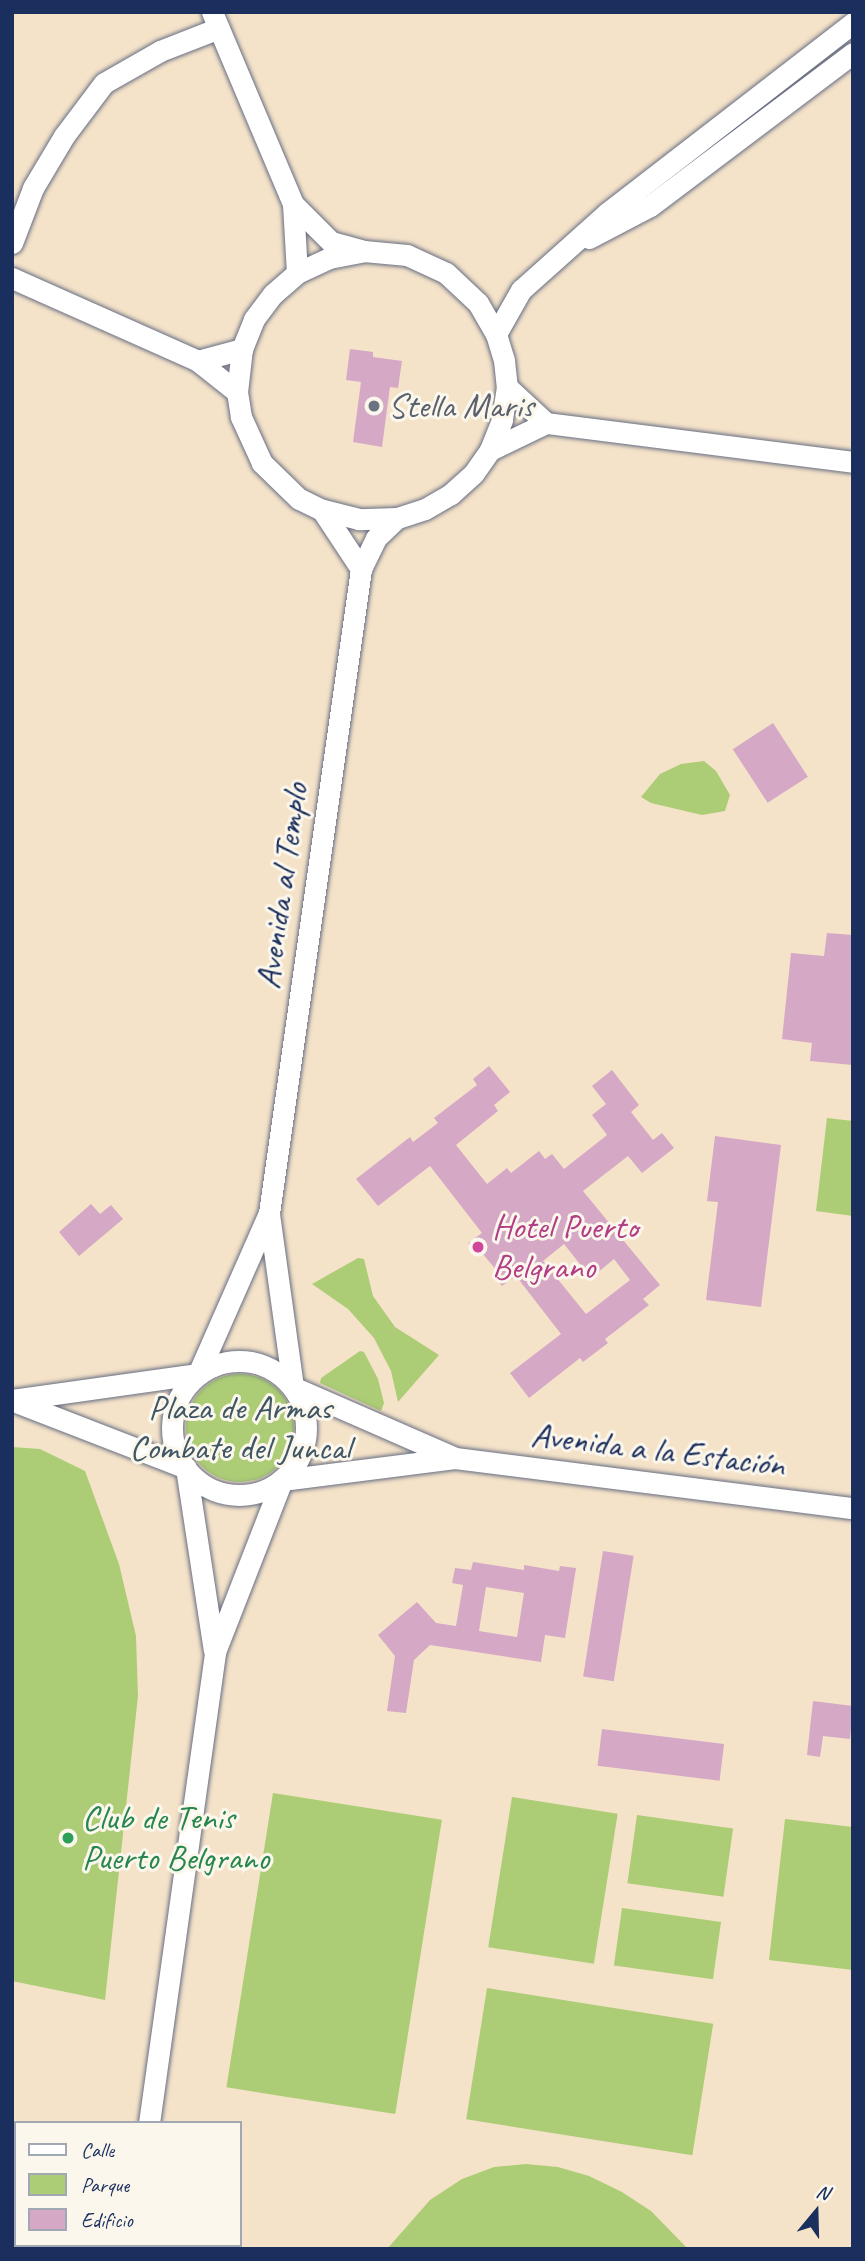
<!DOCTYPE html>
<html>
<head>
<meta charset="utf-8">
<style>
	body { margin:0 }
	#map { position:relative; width:865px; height:2261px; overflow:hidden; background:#f5e3c9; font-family:Caveat,sans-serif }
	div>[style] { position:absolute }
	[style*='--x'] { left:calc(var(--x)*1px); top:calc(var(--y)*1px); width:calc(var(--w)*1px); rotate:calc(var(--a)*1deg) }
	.green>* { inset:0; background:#accd75; transform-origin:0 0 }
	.round { border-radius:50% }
	.building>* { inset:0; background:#d5a8c6; transform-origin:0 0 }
	.roads { filter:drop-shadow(0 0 2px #676e83) drop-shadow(0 0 2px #676e83) }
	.minor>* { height:21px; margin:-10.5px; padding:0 10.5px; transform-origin:10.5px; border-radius:10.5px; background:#fff }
	.minor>.ring { margin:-10.5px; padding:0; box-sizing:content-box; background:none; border:21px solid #fff; border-radius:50% }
	.dots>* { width:19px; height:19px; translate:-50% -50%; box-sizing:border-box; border:4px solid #fbf7ec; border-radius:50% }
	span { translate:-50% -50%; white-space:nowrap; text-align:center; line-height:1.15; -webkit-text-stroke:6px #fbf7ec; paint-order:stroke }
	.worship-label { font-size:35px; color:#5b616d }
	.left { translate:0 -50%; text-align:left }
	.street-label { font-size:35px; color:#1b2f5e }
	.hotel-label { font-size:35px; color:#b23c85 }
	.park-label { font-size:35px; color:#3f5664 }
	.leisure-label { font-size:35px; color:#27864d }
	.frame { position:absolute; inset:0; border:14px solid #1b2f5e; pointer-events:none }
	.legend { position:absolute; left:14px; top:2121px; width:228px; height:126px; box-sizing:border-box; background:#fbf7ec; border:2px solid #a1a7b3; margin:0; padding:9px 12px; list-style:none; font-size:21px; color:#1b2f5e }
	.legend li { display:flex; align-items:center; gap:14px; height:35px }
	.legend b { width:35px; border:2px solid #a1a7b3 }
	.north { position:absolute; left:781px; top:2177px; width:70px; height:70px; -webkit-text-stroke:5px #fbf7ec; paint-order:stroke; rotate:19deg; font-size:19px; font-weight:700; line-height:28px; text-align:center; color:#1b2f5e }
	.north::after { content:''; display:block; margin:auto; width:24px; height:32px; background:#1b2f5e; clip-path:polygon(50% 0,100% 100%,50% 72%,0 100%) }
</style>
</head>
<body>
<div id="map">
	<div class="green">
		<i style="clip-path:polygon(704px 761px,716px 771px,730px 795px,725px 811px,702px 815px,651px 803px,641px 797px,660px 774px,681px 764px)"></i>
		<i style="clip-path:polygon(827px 1118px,853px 1121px,853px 1216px,816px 1211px)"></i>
		<i style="clip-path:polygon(358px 1258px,364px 1259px,373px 1296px,395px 1327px,439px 1355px,398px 1402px,391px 1371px,374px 1338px,348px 1309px,312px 1284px)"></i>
		<i style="clip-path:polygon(360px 1351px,364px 1352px,378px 1379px,384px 1403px,381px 1411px,320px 1383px,321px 1378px)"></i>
		<i class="round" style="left:186px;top:1374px;width:108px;height:108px"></i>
		<i style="clip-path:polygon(12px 1447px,40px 1449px,85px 1471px,119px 1564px,136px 1636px,138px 1696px,105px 2000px,12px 1981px)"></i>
		<i style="left:273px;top:1793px;width:171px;height:298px;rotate:9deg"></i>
		<i style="left:512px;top:1797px;width:107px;height:152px;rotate:9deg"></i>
		<i style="left:637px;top:1815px;width:97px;height:69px;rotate:8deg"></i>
		<i style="clip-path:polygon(785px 1819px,853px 1827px,853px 1970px,769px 1960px)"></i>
		<i style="left:622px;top:1908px;width:100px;height:58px;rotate:8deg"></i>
		<i style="left:487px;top:1988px;width:229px;height:133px;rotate:9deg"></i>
		<i style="clip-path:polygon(526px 2164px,558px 2167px,589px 2176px,622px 2192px,651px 2211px,688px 2249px,387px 2249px,430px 2200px,462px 2179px,494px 2167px)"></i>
	</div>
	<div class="building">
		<i style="clip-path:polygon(350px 349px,373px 352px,373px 357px,402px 361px,398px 388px,390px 387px,382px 447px,353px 442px,361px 382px,346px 380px)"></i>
		<i style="left:773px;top:723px;width:64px;height:48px;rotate:57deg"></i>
		<i style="clip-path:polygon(827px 933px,853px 935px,853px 1065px,810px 1061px,812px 1043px,782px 1039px,791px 953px,824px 956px)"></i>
		<i style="clip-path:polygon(evenodd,489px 1066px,510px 1092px,494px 1105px,498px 1111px,456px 1145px,487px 1184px,507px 1168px,511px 1173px,539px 1151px,545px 1159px,552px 1154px,564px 1169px,607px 1135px,592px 1115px,606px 1104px,592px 1086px,612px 1070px,639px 1105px,631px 1112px,653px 1140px,662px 1133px,674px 1148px,642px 1173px,628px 1156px,583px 1191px,660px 1285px,643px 1299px,649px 1305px,605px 1339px,608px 1343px,583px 1362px,580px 1358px,529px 1398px,510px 1373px,561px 1334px,516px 1276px,502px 1286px,493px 1275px,498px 1272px,482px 1253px,478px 1256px,468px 1243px,482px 1233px,430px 1166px,378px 1206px,356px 1179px,410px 1137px,413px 1142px,438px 1123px,434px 1118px,477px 1085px,473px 1079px,489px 1066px,564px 1244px,591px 1278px,614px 1259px,630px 1280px,586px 1314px,543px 1261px,564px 1244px)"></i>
		<i style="clip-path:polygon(715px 1136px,781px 1145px,761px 1307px,706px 1300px,718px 1202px,707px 1201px)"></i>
		<i style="clip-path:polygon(91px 1204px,100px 1214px,111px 1205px,123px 1219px,79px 1256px,59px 1232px)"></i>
		<i style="left:603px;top:1551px;width:31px;height:127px;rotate:9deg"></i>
		<i style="clip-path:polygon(evenodd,473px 1562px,524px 1570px,524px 1565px,559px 1571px,560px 1566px,576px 1568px,565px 1638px,545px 1635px,541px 1662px,430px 1645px,414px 1660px,406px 1713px,387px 1711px,395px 1656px,378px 1635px,417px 1602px,436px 1623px,456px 1626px,463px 1585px,452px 1583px,455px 1568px,471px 1570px,473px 1562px,486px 1587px,524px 1593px,517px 1637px,479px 1631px,486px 1587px)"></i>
		<i style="clip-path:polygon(813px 1701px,853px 1706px,850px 1739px,823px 1736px,820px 1757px,807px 1755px)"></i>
		<i style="left:602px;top:1729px;width:123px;height:37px;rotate:7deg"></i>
	</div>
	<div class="roads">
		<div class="minor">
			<i style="--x:212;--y:12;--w:208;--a:67.1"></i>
			<i style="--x:293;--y:204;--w:69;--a:86.7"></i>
			<i style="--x:293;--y:204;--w:54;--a:45"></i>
			<i style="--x:331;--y:242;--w:34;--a:15"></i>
			<i style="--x:364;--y:251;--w:43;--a:5.3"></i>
			<i style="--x:407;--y:255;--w:43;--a:24.8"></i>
			<i style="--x:446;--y:273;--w:44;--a:43.2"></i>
			<i style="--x:478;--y:303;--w:36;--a:60"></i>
			<i style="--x:496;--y:334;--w:27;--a:73"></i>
			<i style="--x:504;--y:360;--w:27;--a:84"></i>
			<i style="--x:507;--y:387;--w:33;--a:99"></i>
			<i style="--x:502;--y:420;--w:32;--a:112"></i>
			<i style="--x:490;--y:450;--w:29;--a:125"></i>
			<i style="--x:473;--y:474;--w:30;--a:138"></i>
			<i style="--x:451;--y:494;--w:30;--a:150"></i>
			<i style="--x:425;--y:509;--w:29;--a:162"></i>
			<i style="--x:397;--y:518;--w:38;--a:178"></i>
			<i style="--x:359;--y:519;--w:38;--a:-166"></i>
			<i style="--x:322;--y:510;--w:25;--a:-154"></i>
			<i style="--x:299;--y:499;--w:52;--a:-135.8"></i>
			<i style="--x:262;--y:463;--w:51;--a:-114.5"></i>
			<i style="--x:241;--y:417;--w:25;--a:-99"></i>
			<i style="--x:237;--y:392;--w:43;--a:-83.4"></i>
			<i style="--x:242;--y:349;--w:32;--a:-68"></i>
			<i style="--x:254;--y:319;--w:31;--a:-53"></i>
			<i style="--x:273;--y:294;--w:32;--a:-41"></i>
			<i style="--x:297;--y:273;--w:35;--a:-25"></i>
			<i style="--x:329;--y:258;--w:36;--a:-11"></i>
			<i style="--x:589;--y:238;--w:69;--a:-27.7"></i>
			<i style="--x:650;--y:206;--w:254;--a:-37"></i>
			<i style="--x:12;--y:243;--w:59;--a:-69.1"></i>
			<i style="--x:33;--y:188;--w:61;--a:-59.2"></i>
			<i style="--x:64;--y:136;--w:66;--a:-53"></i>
			<i style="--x:104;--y:83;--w:64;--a:-29.7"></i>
			<i style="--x:160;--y:51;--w:63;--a:-21.3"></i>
			<i style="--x:12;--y:278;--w:204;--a:24"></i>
			<i style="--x:198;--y:361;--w:50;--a:38.5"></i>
			<i style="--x:496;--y:334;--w:51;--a:-60.4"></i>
			<i style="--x:521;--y:290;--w:115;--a:-41.8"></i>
			<i style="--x:607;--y:213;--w:311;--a:-37.7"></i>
			<i style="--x:198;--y:361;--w:46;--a:-15.3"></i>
			<i style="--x:507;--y:387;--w:53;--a:42.7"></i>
			<i style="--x:490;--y:450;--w:62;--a:-25.7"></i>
			<i style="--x:546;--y:423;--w:309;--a:7.2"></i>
			<i style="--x:322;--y:510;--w:71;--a:56.5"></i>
			<i style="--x:269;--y:1214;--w:175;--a:82.1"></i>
			<i style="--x:293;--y:1387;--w:175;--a:23.6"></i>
			<i class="ring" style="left:172px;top:1361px;width:113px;height:113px"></i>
			<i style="--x:12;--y:1400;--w:188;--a:-8"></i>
			<i style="--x:198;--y:1374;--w:176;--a:-66.2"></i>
			<i style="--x:269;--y:1213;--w:651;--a:-81.87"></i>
			<i style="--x:361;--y:569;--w:34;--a:-64"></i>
			<i style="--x:376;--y:538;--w:29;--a:-44"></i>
			<i style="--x:16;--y:1402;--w:182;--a:21.2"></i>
			<i style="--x:186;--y:1468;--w:184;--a:81.3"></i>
			<i style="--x:149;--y:2123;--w:476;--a:-82"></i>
			<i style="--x:215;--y:1652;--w:185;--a:-68.7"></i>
			<i style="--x:282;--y:1480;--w:174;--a:-7.2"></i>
			<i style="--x:455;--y:1458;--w:401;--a:7.2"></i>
			<i style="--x:132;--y:2249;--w:4;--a:-90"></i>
		</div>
	</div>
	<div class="dots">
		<i style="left:374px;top:406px;background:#6b7280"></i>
		<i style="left:478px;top:1247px;background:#d1479c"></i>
		<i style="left:68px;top:1838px;background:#2e9e5b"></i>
	</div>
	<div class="worship-label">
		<span class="left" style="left:388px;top:406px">Stella Maris</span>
	</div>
	<div class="street-label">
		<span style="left:282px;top:886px;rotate:-82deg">Avenida al Templo</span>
		<span style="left:658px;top:1450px;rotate:7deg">Avenida a la Estación</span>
	</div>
	<div class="hotel-label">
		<span class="left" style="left:492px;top:1247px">Hotel Puerto<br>Belgrano</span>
	</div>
	<div class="park-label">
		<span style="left:240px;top:1428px">Plaza de Armas<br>Combate del Juncal</span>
	</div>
	<div class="leisure-label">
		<span class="left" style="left:82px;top:1838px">Club de Tenis<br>Puerto Belgrano</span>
	</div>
	<div class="frame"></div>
	<ul class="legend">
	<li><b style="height:9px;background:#fff"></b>Calle</li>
	<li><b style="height:19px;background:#accd75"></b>Parque</li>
	<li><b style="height:19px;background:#d5a8c6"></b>Edificio</li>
	</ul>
	<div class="north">N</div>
</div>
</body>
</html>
